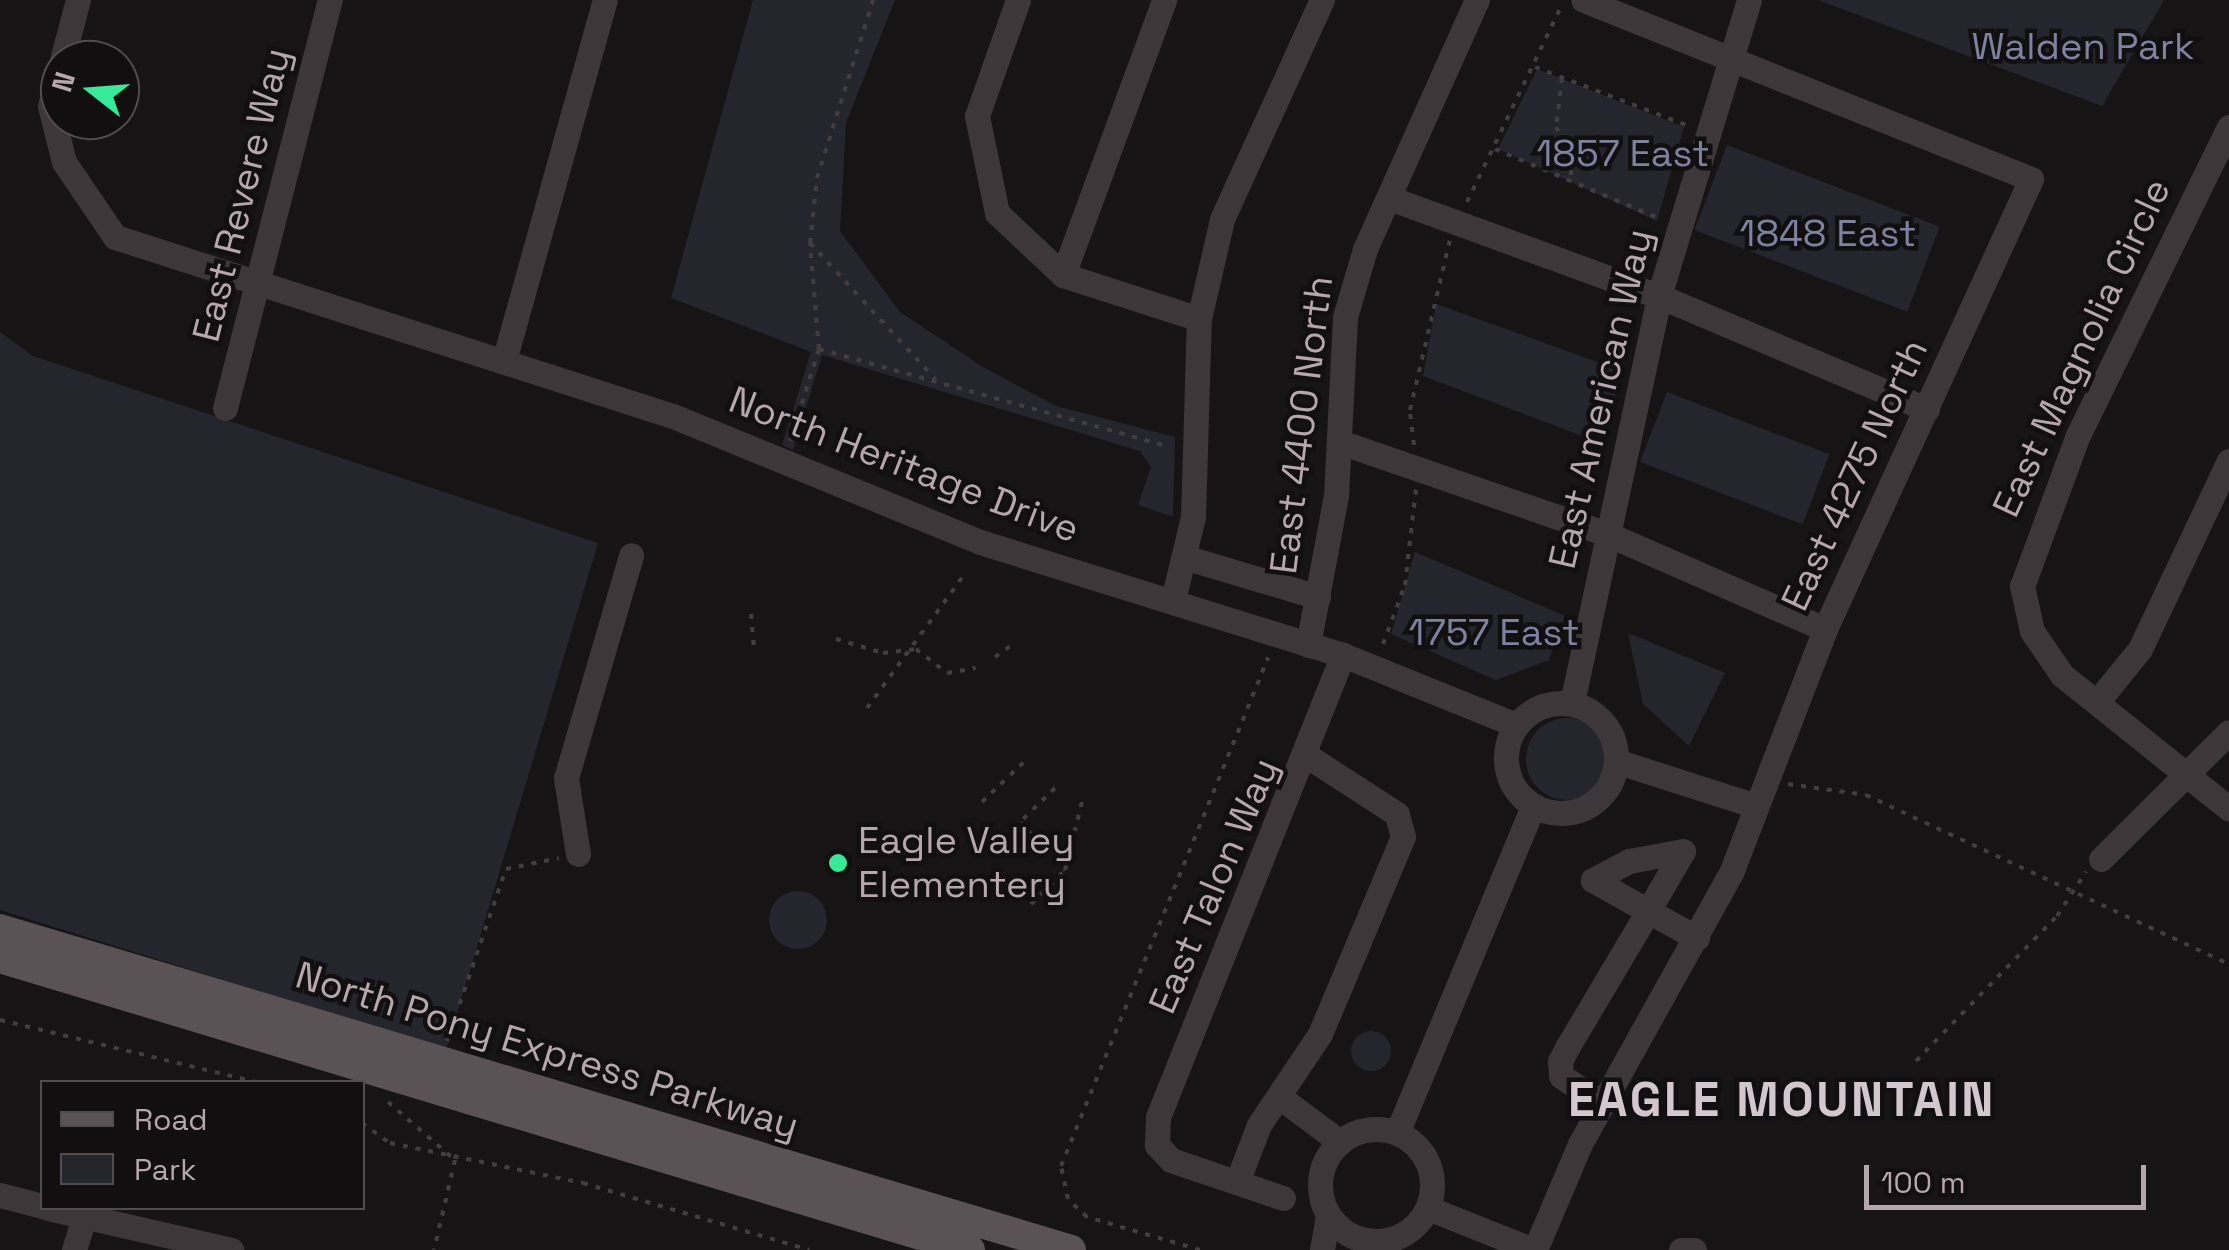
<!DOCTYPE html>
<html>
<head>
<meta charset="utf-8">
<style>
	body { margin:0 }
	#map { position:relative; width:2229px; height:1250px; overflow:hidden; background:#161414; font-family:"Space Grotesk",sans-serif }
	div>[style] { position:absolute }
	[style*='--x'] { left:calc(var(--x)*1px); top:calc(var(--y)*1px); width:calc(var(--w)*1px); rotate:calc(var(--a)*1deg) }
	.green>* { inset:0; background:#25252e; transform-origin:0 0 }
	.round { border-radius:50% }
	.path>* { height:4px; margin-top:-2px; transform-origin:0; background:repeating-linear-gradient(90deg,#443d40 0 5px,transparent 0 13px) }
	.minor>* { height:25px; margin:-12.5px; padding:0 12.5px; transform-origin:12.5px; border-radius:12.5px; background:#3d3739 }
	.minor>.ring { margin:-12.5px; padding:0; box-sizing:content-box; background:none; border:25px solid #3d3739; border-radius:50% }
	.major>* { height:30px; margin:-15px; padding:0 15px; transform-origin:15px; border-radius:15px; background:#5a5254 }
	.dots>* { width:28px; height:28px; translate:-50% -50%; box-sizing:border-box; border:5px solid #110f0f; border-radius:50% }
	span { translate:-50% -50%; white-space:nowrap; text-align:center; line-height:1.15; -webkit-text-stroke:9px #110f0f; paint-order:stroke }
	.park-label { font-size:38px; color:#7e81a0 }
	.street-label { font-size:38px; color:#b6a7ad }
	.poi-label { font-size:38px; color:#b6a7ad }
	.left { translate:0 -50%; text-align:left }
	.district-label { font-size:48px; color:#d2c7cc; font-weight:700; letter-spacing:2.5px }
	.legend { position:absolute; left:40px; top:1080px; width:325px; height:130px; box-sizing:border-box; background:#110f0f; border:2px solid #534c4e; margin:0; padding:12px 18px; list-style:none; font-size:30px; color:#b6a7ad }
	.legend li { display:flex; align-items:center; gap:20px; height:50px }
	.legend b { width:50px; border:2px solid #534c4e }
	.north { position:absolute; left:40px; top:40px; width:100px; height:100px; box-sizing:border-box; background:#110f0f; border:2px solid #534c4e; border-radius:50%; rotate:287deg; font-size:28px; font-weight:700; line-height:40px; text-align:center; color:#b6a7ad }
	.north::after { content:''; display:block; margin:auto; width:35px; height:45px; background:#38ea97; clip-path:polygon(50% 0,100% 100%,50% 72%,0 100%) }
	.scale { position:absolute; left:1864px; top:1165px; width:282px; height:45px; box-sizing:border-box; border:5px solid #b6a7ad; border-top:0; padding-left:12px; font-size:30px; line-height:35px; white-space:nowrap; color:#b6a7ad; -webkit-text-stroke:8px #110f0f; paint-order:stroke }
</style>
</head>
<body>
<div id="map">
	<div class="green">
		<i style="clip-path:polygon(753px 0,895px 0,846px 123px,840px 231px,900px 312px,983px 367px,1056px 406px,1175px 437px,1173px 517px,1138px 505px,1151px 467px,1140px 451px,822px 355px,793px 450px,782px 445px,811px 352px,671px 298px)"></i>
		<i style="clip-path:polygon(1818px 0,2164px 0,2102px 106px)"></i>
		<i style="clip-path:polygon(1537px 69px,1684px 127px,1657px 221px,1498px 149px)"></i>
		<i style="left:1727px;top:145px;width:228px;height:91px;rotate:21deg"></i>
		<i style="clip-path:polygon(1436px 304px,1620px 370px,1606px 445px,1423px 376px)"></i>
		<i style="clip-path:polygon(0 332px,33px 356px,598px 543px,446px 1050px,0 910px)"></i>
		<i style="left:1667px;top:392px;width:174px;height:75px;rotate:21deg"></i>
		<i style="clip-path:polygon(1415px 552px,1565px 616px,1549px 660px,1496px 680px,1391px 634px)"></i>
		<i style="clip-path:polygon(1628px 633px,1725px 673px,1689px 746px,1643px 704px)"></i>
		<i class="round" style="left:1526px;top:718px;width:82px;height:82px"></i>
		<i class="round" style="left:769px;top:891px;width:58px;height:58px"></i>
		<i class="round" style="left:1351px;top:1031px;width:40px;height:40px"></i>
	</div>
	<div class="path">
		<i style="--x:1535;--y:67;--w:165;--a:21"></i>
		<i style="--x:1562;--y:78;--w:49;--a:97"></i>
		<i style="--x:1556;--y:127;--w:34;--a:60"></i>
		<i style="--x:1573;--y:157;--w:24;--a:97"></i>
		<i style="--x:1495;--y:149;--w:180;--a:22.9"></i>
		<i style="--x:1467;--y:202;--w:216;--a:-64.3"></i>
		<i style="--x:810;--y:243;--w:185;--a:47.4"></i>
		<i style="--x:819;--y:349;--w:106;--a:-94.9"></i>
		<i style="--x:810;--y:243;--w:65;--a:-83.9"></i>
		<i style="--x:817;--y:178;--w:187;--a:-72.5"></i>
		<i style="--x:790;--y:441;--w:96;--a:-72.5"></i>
		<i style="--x:819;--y:349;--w:363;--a:15.6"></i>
		<i style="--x:1414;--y:445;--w:35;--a:-97"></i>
		<i style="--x:1410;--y:410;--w:175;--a:-76.8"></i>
		<i style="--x:751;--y:614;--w:34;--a:85"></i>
		<i style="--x:836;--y:639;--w:49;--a:16.6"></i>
		<i style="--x:883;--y:653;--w:33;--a:-7"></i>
		<i style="--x:916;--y:649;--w:39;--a:38"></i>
		<i style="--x:947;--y:673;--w:29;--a:-10"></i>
		<i style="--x:1383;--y:644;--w:63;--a:-69.6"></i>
		<i style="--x:1405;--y:585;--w:98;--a:-83.5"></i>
		<i style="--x:995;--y:657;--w:22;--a:-36"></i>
		<i style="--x:867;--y:708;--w:168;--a:-53.9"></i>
		<i style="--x:1788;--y:784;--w:79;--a:8"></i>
		<i style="--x:1866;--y:795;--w:400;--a:25"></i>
		<i style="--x:1055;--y:788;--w:49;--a:135.8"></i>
		<i style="--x:1020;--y:822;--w:66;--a:46.8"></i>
		<i style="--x:982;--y:802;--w:62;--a:-43.7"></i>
		<i style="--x:1031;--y:904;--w:48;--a:-45"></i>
		<i style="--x:1065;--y:870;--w:70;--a:-76"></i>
		<i style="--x:0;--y:1020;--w:263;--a:13.6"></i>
		<i style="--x:447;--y:1041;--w:182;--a:-71.1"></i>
		<i style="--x:506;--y:869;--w:54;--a:-11.7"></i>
		<i style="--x:1916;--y:1061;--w:202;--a:-45.8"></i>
		<i style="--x:2057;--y:916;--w:53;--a:-56.6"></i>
		<i style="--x:388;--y:1102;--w:89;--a:40.9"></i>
		<i style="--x:455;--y:1160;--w:92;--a:103.1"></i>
		<i style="--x:362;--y:1123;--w:34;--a:36"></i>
		<i style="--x:390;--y:1143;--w:197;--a:11.7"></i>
		<i style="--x:583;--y:1183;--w:236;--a:16.5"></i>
		<i style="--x:1200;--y:1250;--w:118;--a:-163.7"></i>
		<i style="--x:1087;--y:1217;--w:26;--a:-137"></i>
		<i style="--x:1068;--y:1199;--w:34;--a:-102"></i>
		<i style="--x:1061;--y:1166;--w:549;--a:-67.83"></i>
	</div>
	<div class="minor">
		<i style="--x:1018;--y:0;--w:123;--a:109.5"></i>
		<i style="--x:977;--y:116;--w:99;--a:78.3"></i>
		<i style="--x:997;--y:213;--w:91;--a:43.2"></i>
		<i style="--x:1063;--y:275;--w:143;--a:17.9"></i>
		<i style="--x:62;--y:60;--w:62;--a:-75.1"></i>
		<i style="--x:60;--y:67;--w:40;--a:104.4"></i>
		<i style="--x:50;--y:106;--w:58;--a:76"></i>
		<i style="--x:64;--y:162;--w:91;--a:55.8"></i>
		<i style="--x:115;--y:237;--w:586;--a:17.79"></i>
		<i style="--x:673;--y:416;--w:332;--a:22.3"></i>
		<i style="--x:980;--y:542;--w:380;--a:17.3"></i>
		<i style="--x:1343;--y:655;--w:187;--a:22"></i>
		<i style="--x:2229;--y:127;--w:343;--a:116.1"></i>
		<i style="--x:2078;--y:435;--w:161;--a:110.3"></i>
		<i style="--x:2022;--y:586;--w:46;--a:77.5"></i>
		<i style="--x:2032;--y:631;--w:53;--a:55.7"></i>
		<i style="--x:2062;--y:675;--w:214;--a:38.7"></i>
		<i style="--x:1392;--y:199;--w:284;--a:20"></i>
		<i style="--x:1659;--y:296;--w:291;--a:22.9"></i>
		<i style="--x:1063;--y:275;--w:293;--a:-69.8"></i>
		<i style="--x:504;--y:361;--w:375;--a:-74.4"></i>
		<i style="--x:225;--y:408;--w:421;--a:-75.6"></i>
		<i style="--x:1340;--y:442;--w:280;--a:19"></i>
		<i style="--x:1605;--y:533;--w:240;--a:23.6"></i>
		<i style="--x:1184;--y:557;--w:140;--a:16.6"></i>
		<i style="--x:1173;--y:600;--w:85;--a:-76.5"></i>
		<i style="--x:1193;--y:517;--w:198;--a:-88.3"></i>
		<i style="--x:1199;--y:319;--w:103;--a:-77"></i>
		<i style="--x:1222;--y:219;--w:241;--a:-65.5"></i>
		<i style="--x:1308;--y:645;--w:152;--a:-79.4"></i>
		<i style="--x:1336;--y:496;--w:179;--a:-87.1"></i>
		<i style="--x:1345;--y:317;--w:71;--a:-73.6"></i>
		<i style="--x:1365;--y:249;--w:273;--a:-65.8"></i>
		<i style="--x:2097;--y:702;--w:68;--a:-50.9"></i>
		<i style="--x:2140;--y:649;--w:208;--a:-64.7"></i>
		<i class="ring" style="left:1506px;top:703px;width:85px;height:85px"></i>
		<i style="--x:1572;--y:703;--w:416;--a:-77.9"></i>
		<i style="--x:1659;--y:296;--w:309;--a:-73.1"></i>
		<i style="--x:1616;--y:761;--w:141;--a:17.8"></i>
		<i style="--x:578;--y:854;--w:77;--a:-99"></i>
		<i style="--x:566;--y:778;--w:232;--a:-73.7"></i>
		<i style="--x:2101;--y:859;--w:180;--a:-44.8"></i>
		<i style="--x:1281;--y:1098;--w:74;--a:36.7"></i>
		<i style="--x:1603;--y:1104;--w:50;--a:-146.3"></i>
		<i style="--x:1561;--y:1076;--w:15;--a:-94"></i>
		<i style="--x:1560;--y:1061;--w:17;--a:-62"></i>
		<i style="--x:1568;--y:1046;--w:157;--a:-59.3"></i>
		<i style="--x:1648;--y:911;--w:69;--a:-59.7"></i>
		<i style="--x:1683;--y:851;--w:55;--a:169.5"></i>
		<i style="--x:1629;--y:861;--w:41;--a:152.2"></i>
		<i style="--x:1593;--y:880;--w:63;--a:29.4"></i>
		<i style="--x:1648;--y:911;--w:56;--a:28.9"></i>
		<i class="ring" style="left:1320px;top:1129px;width:87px;height:87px"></i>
		<i style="--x:1397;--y:1133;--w:353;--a:-67.4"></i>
		<i style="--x:1237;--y:1182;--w:61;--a:-68.9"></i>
		<i style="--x:1259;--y:1125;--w:110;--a:-56.2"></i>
		<i style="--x:1320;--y:1034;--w:214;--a:-67.2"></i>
		<i style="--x:1403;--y:837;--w:24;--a:-105"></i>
		<i style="--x:1397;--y:814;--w:105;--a:-147.1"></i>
		<i style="--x:0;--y:1195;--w:43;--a:14.7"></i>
		<i style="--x:1283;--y:1198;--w:118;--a:-161.3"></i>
		<i style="--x:1171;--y:1160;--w:21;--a:-133"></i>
		<i style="--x:1157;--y:1145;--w:28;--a:-88"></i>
		<i style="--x:1158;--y:1117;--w:498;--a:-68.2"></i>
		<i style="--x:48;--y:1208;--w:188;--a:12.9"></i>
		<i style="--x:1428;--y:1208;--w:113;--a:21.8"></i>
		<i style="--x:74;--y:1250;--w:34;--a:-73"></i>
		<i style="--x:1322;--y:1250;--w:36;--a:-80"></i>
		<i style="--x:1535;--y:1250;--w:115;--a:-67"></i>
		<i style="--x:1580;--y:1144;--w:310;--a:-60.9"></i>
		<i style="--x:1731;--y:873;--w:261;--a:-68.9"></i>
		<i style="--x:1825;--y:629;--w:495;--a:-65.4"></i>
		<i style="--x:2031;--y:179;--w:482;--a:-158.2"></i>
		<i style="--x:1681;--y:1250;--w:13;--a:0"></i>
	</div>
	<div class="major">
		<i style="--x:0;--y:929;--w:1118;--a:16.68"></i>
		<i style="--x:0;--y:958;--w:1013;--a:16.75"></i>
	</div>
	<div class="dots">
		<i style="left:838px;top:863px;background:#38ea97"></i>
	</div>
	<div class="park-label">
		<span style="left:2083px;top:47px">Walden Park</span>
		<span style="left:1623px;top:154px">1857 East</span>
		<span style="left:1828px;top:234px">1848 East</span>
		<span style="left:1494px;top:633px">1757 East</span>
	</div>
	<div class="street-label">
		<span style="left:242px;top:195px;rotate:-76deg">East Revere Way</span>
		<span style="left:2082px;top:348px;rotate:-65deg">East Magnolia Circle</span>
		<span style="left:1601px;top:399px;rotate:-77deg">East American Way</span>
		<span style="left:1302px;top:425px;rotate:-83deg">East 4400 North</span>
		<span style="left:904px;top:465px;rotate:21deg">North Heritage Drive</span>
		<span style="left:1855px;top:475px;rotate:-65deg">East 4275 North</span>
		<span style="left:1214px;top:886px;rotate:-67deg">East Talon Way</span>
		<span style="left:547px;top:1051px;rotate:17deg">North Pony Express Parkway</span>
	</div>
	<div class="poi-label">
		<span class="left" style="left:858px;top:863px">Eagle Valley<br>Elementery</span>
	</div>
	<div class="district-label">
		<span style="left:1782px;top:1100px">EAGLE MOUNTAIN</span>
	</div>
	<ul class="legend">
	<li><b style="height:12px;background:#5a5254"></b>Road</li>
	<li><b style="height:28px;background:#25252e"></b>Park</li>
	</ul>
	<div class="north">N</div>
	<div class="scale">100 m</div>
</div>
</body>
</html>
